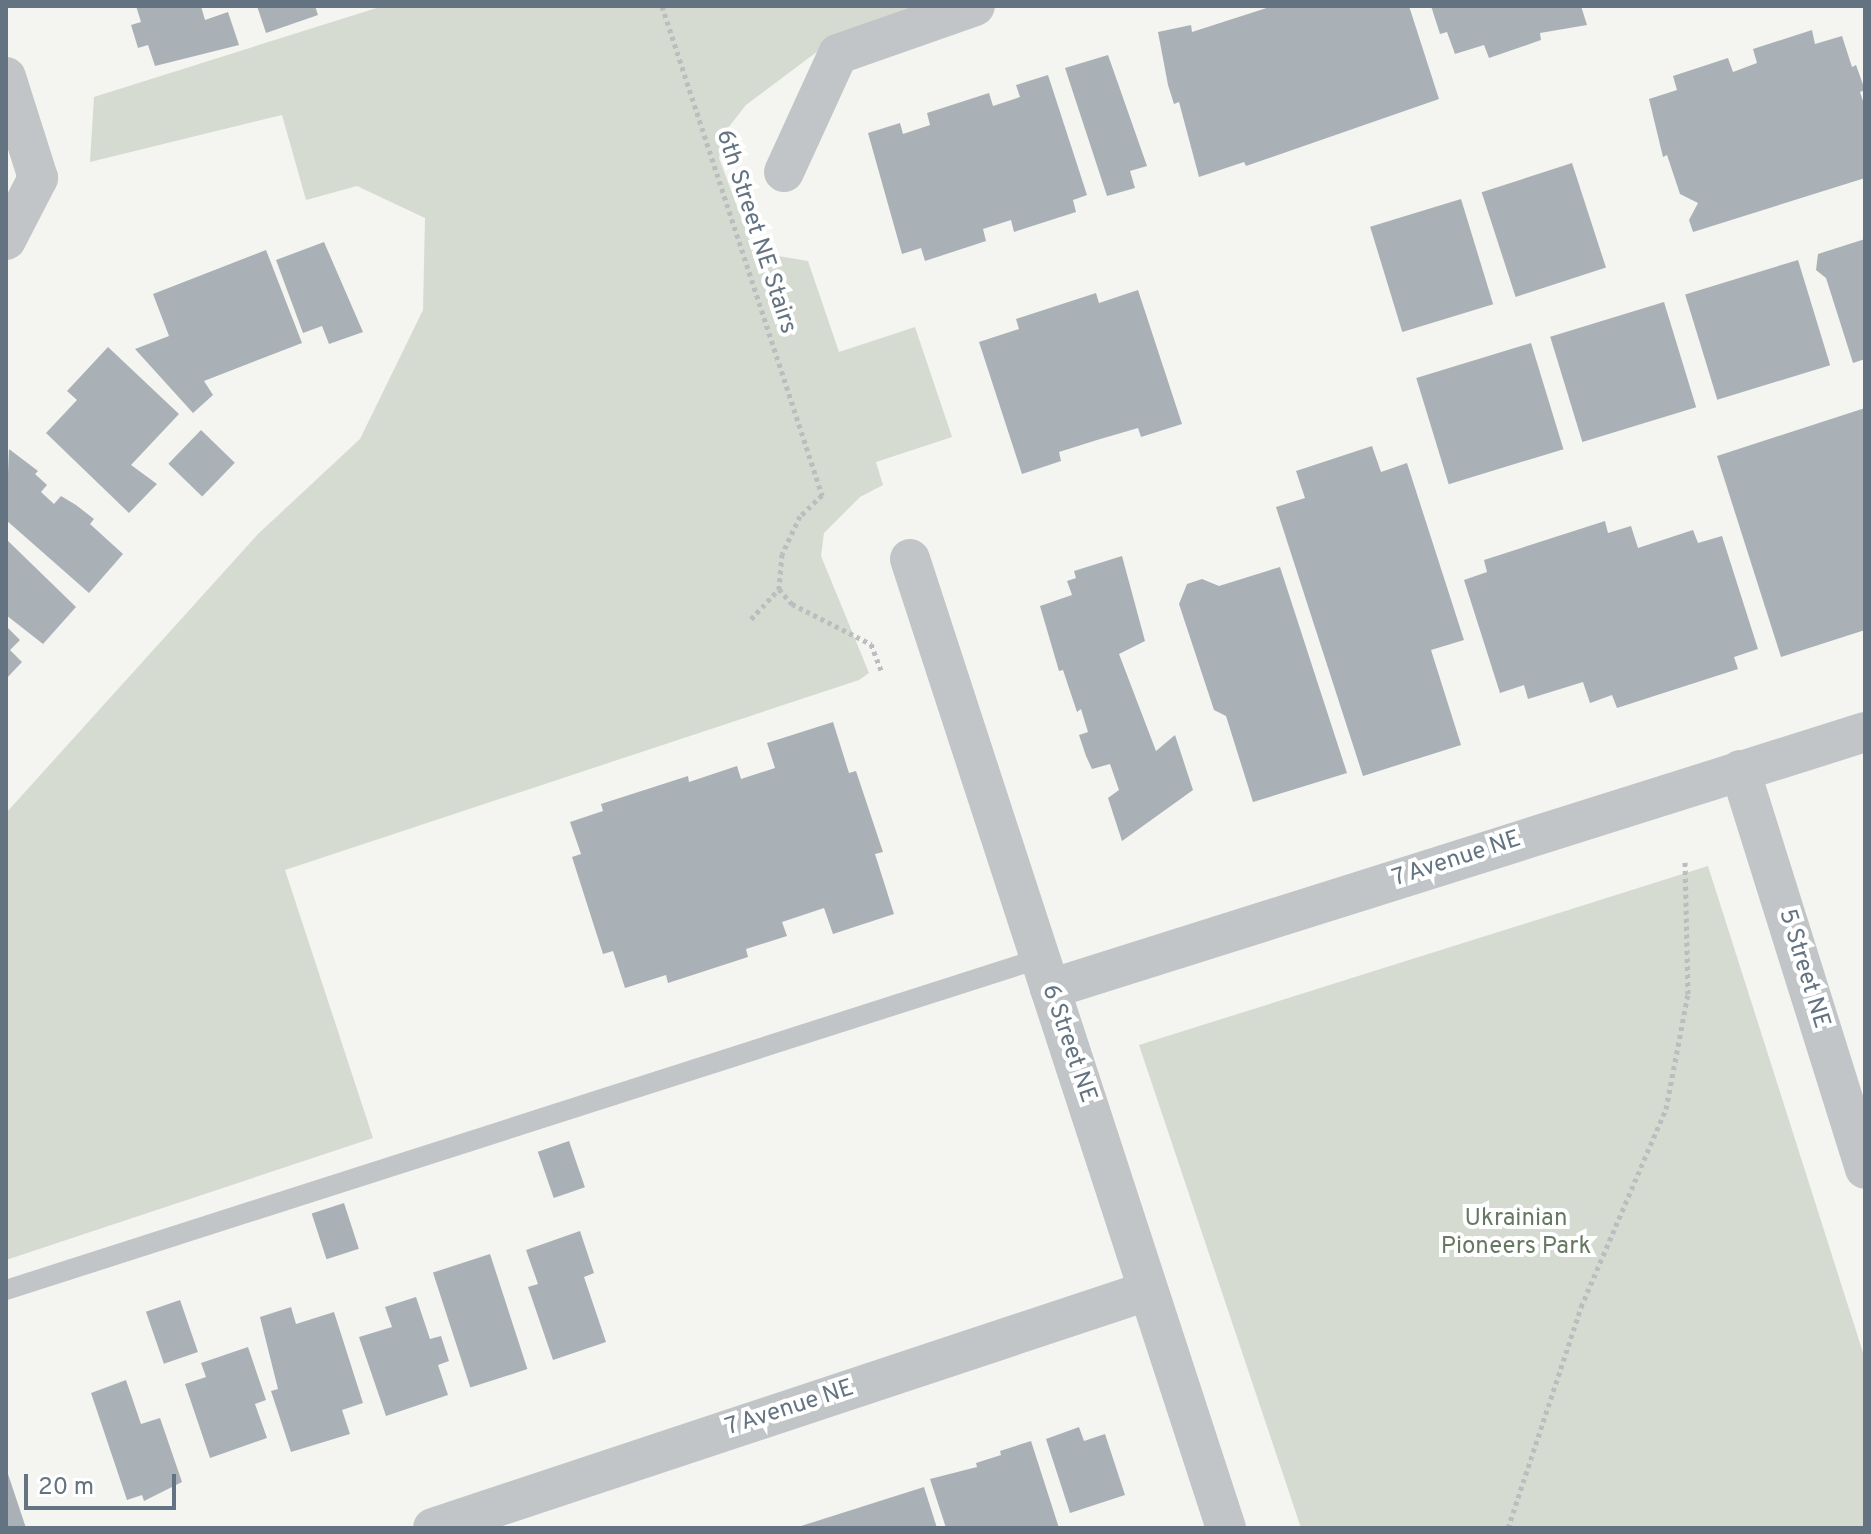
<!DOCTYPE html>
<html>
<head>
<meta charset="utf-8">
<style>
	body { margin:0 }
	#map { position:relative; width:1871px; height:1534px; overflow:hidden; background:#f4f4f0; font-family:Overpass,sans-serif }
	div>[style] { position:absolute }
	[style*='--x'] { left:calc(var(--x)*1px); top:calc(var(--y)*1px); width:calc(var(--w)*1px); rotate:calc(var(--a)*1deg) }
	.green>* { inset:0; background:#d5dbd1 }
	.building>* { inset:0; background:#aab1b6; transform-origin:0 0 }
	.path>* { height:5px; margin-top:-2.5px; transform-origin:0; background:repeating-linear-gradient(90deg,#bbbdbf 0 4px,transparent 0 8px) }
	.lane>* { height:20px; margin:-10px; padding:0 10px; transform-origin:10px; border-radius:10px; background:#c1c5c8 }
	.street>* { height:40px; margin:-20px; padding:0 20px; transform-origin:20px; border-radius:20px; background:#c1c5c8 }
	span { translate:-50% -50%; white-space:nowrap; text-align:center; line-height:1.15; -webkit-text-stroke:8px #fff; paint-order:stroke }
	.street-label { font-size:24px; color:#637381 }
	.park-label { font-size:24px; color:#667862 }
	.frame { position:absolute; inset:0; border:8px solid #637381; pointer-events:none }
	.scale { position:absolute; left:24px; top:1474px; width:152px; height:36px; box-sizing:border-box; border:4px solid #637381; border-top:0; padding-left:10px; font-size:24px; line-height:28px; white-space:nowrap; color:#637381; -webkit-text-stroke:6px #fff; paint-order:stroke }
</style>
</head>
<body>
<div id="map">
	<div class="green">
		<i style="clip-path:polygon(383px 6px,927px 6px,830px 42px,746px 105px,724px 133px,719px 158px,754px 252px,808px 261px,839px 352px,915px 327px,952px 437px,876px 462px,883px 485px,860px 497px,824px 533px,821px 556px,869px 673px,859px 680px,285px 870px,373px 1138px,6px 1260px,6px 813px,258px 534px,360px 439px,423px 310px,425px 218px,357px 186px,306px 200px,282px 115px,90px 162px,94px 97px)"></i>
		<i style="clip-path:polygon(1708px 866px,1865px 1359px,1865px 1528px,1301px 1528px,1139px 1045px)"></i>
	</div>
	<div class="building">
		<i style="clip-path:polygon(136px 6px,201px 6px,205px 20px,228px 12px,239px 45px,155px 66px,148px 45px,138px 48px,131px 25px,141px 22px)"></i>
		<i style="clip-path:polygon(257px 6px,315px 6px,318px 15px,266px 33px)"></i>
		<i style="clip-path:polygon(1273px 6px,1409px 6px,1439px 99px,1246px 166px,1244px 162px,1199px 177px,1179px 102px,1174px 104px,1168px 85px,1158px 32px,1191px 25px,1192px 32px)"></i>
		<i style="clip-path:polygon(1431px 6px,1581px 6px,1587px 25px,1540px 33px,1541px 40px,1489px 58px,1484px 45px,1455px 54px,1447px 32px,1440px 34px)"></i>
		<i style="clip-path:polygon(1812px 30px,1815px 44px,1842px 36px,1852px 67px,1856px 65px,1865px 90px,1860px 92px,1865px 107px,1865px 178px,1693px 232px,1689px 220px,1698px 203px,1680px 194px,1667px 155px,1663px 157px,1649px 99px,1677px 90px,1673px 76px,1728px 58px,1733px 72px,1757px 63px,1753px 49px)"></i>
		<i style="clip-path:polygon(1108px 55px,1147px 166px,1130px 171px,1135px 188px,1107px 196px,1065px 68px)"></i>
		<i style="clip-path:polygon(1048px 75px,1087px 195px,1073px 200px,1076px 212px,1014px 232px,1011px 220px,983px 229px,986px 241px,925px 261px,921px 248px,902px 254px,868px 133px,900px 123px,903px 134px,930px 125px,927px 113px,989px 93px,993px 106px,1020px 97px,1016px 85px)"></i>
		<i style="left:1572px;top:163px;width:110px;height:95px;rotate:72deg"></i>
		<i style="left:1461px;top:199px;width:110px;height:95px;rotate:73deg"></i>
		<i style="clip-path:polygon(1865px 239px,1865px 359px,1853px 363px,1826px 278px,1816px 270px,1818px 254px)"></i>
		<i style="clip-path:polygon(324px 242px,363px 332px,329px 344px,322px 326px,303px 333px,276px 260px)"></i>
		<i style="clip-path:polygon(266px 250px,302px 343px,204px 381px,213px 395px,193px 413px,135px 349px,169px 336px,153px 294px)"></i>
		<i style="left:1798px;top:260px;width:110px;height:118px;rotate:73deg"></i>
		<i style="clip-path:polygon(1138px 290px,1182px 424px,1141px 437px,1138px 428px,1097px 440px,1059px 452px,1061px 461px,1022px 474px,979px 342px,1019px 329px,1016px 319px,1096px 293px,1099px 303px)"></i>
		<i style="left:1664px;top:302px;width:110px;height:119px;rotate:73deg"></i>
		<i style="left:1531px;top:343px;width:111px;height:120px;rotate:73deg"></i>
		<i style="clip-path:polygon(108px 347px,179px 414px,131px 465px,157px 484px,129px 513px,46px 433px,77px 400px,67px 391px)"></i>
		<i style="clip-path:polygon(1865px 408px,1865px 630px,1781px 657px,1717px 456px)"></i>
		<i style="left:201px;top:430px;width:47px;height:47px;rotate:44deg"></i>
		<i style="clip-path:polygon(1372px 446px,1381px 472px,1407px 463px,1464px 640px,1431px 650px,1461px 745px,1363px 776px,1276px 507px,1305px 498px,1296px 471px)"></i>
		<i style="clip-path:polygon(9px 449px,38px 471px,35px 474px,47px 485px,41px 492px,54px 504px,61px 496px,76px 505px,94px 519px,90px 524px,123px 554px,89px 593px,6px 520px)"></i>
		<i style="clip-path:polygon(1605px 521px,1608px 533px,1631px 526px,1638px 548px,1693px 530px,1698px 543px,1722px 536px,1758px 649px,1734px 657px,1738px 669px,1617px 708px,1612px 695px,1590px 703px,1583px 682px,1528px 699px,1524px 685px,1500px 693px,1464px 580px,1487px 572px,1484px 560px)"></i>
		<i style="clip-path:polygon(6px 539px,76px 607px,43px 644px,6px 615px)"></i>
		<i style="clip-path:polygon(1122px 556px,1145px 641px,1119px 654px,1156px 751px,1175px 735px,1193px 790px,1122px 841px,1108px 798px,1119px 790px,1110px 764px,1092px 769px,1086px 756px,1079px 735px,1088px 732px,1081px 709px,1077px 712px,1063px 670px,1059px 671px,1040px 606px,1072px 595px,1067px 581px,1076px 578px,1074px 571px)"></i>
		<i style="clip-path:polygon(1280px 567px,1347px 773px,1253px 802px,1226px 716px,1214px 710px,1179px 604px,1187px 584px,1202px 579px,1219px 586px)"></i>
		<i style="clip-path:polygon(6px 626px,20px 640px,10px 650px,22px 662px,6px 679px)"></i>
		<i style="clip-path:polygon(833px 722px,849px 773px,856px 771px,883px 852px,875px 854px,894px 914px,833px 934px,824px 908px,782px 922px,787px 936px,746px 949px,748px 957px,668px 983px,666px 975px,625px 988px,613px 951px,603px 954px,572px 857px,581px 854px,570px 822px,603px 811px,601px 804px,688px 776px,689px 782px,737px 766px,741px 779px,775px 768px,767px 743px)"></i>
		<i style="left:569px;top:1141px;width:49px;height:33px;rotate:71deg"></i>
		<i style="left:344px;top:1203px;width:48px;height:34px;rotate:72deg"></i>
		<i style="clip-path:polygon(580px 1231px,594px 1273px,584px 1277px,606px 1342px,553px 1360px,528px 1287px,538px 1284px,526px 1250px)"></i>
		<i style="left:490px;top:1254px;width:121px;height:60px;rotate:72deg"></i>
		<i style="clip-path:polygon(416px 1297px,430px 1339px,441px 1336px,449px 1361px,438px 1365px,448px 1395px,386px 1416px,359px 1337px,392px 1327px,385px 1307px)"></i>
		<i style="left:180px;top:1300px;width:55px;height:36px;rotate:71deg"></i>
		<i style="clip-path:polygon(291px 1307px,296px 1324px,334px 1312px,363px 1403px,342px 1410px,350px 1434px,291px 1452px,271px 1391px,278px 1389px,260px 1317px)"></i>
		<i style="clip-path:polygon(248px 1347px,266px 1400px,255px 1404px,267px 1438px,210px 1458px,185px 1384px,206px 1377px,201px 1363px)"></i>
		<i style="clip-path:polygon(126px 1380px,141px 1424px,160px 1418px,182px 1482px,144px 1501px,142px 1495px,127px 1500px,91px 1393px)"></i>
		<i style="clip-path:polygon(1079px 1427px,1084px 1441px,1105px 1434px,1125px 1495px,1070px 1513px,1046px 1439px)"></i>
		<i style="clip-path:polygon(1031px 1441px,1059px 1528px,946px 1528px,930px 1479px,977px 1467px,976px 1463px,1001px 1455px,1000px 1451px)"></i>
		<i style="clip-path:polygon(6px 1471px,7px 1471px,26px 1528px,6px 1528px)"></i>
		<i style="clip-path:polygon(924px 1487px,937px 1528px,798px 1528px,798px 1527px)"></i>
	</div>
	<div class="path">
		<i style="--x:662;--y:6;--w:515;--a:71.88"></i>
		<i style="--x:822;--y:495;--w:30;--a:136"></i>
		<i style="--x:800;--y:516;--w:42;--a:115.3"></i>
		<i style="--x:782;--y:554;--w:35;--a:95"></i>
		<i style="--x:779;--y:589;--w:20;--a:49"></i>
		<i style="--x:792;--y:604;--w:89;--a:26.9"></i>
		<i style="--x:871;--y:644;--w:28;--a:69"></i>
		<i style="--x:751;--y:619;--w:41;--a:-47"></i>
		<i style="--x:1508;--y:1528;--w:233;--a:-71.7"></i>
		<i style="--x:1581;--y:1307;--w:215;--a:-66.8"></i>
		<i style="--x:1666;--y:1109;--w:117;--a:-79.2"></i>
		<i style="--x:1688;--y:994;--w:133;--a:-91.3"></i>
	</div>
	<div class="lane">
		<i style="--x:6;--y:1290;--w:1084;--a:-17.78"></i>
	</div>
	<div class="street">
		<i style="--x:6;--y:77;--w:106;--a:72.4"></i>
		<i style="--x:784;--y:172;--w:130;--a:-65.4"></i>
		<i style="--x:838;--y:54;--w:145;--a:-19.3"></i>
		<i style="--x:6;--y:240;--w:70;--a:-62.7"></i>
		<i style="--x:910;--y:559;--w:1019;--a:71.94"></i>
		<i style="--x:1740;--y:770;--w:418;--a:72.6"></i>
		<i style="--x:1050;--y:989;--w:855;--a:-17.5"></i>
		<i style="--x:433;--y:1528;--w:752;--a:-18.36"></i>
	</div>
	<div class="street-label">
		<span style="left:755px;top:232px;rotate:72deg">6th Street NE Stairs</span>
		<span style="left:1457px;top:860px;rotate:-18deg">7 Avenue NE</span>
		<span style="left:1803px;top:969px;rotate:73deg">5 Street NE</span>
		<span style="left:1068px;top:1044px;rotate:71deg">6 Street NE</span>
		<span style="left:790px;top:1409px;rotate:-18deg">7 Avenue NE</span>
	</div>
	<div class="park-label">
		<span style="left:1516px;top:1234px">Ukrainian<br>Pioneers Park</span>
	</div>
	<div class="frame"></div>
	<div class="scale">20 m</div>
</div>
</body>
</html>
